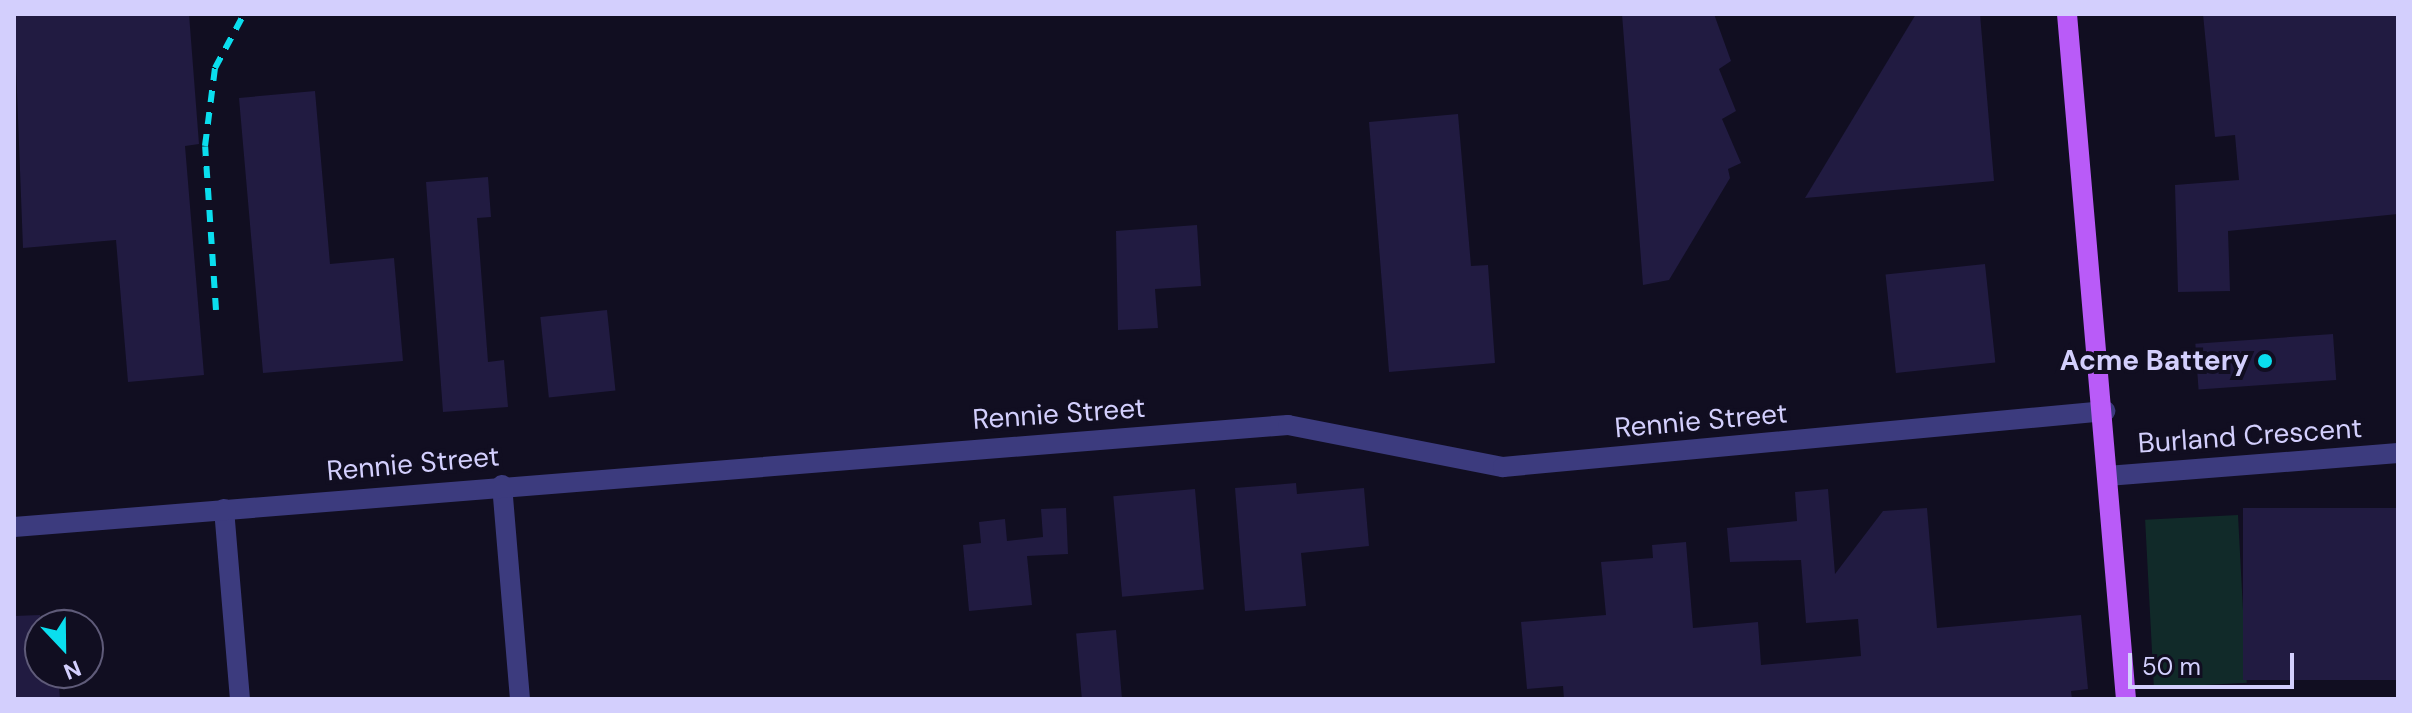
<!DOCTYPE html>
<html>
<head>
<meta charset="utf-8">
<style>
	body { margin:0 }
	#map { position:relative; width:2412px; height:713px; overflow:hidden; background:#110e21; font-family:"DM Sans",sans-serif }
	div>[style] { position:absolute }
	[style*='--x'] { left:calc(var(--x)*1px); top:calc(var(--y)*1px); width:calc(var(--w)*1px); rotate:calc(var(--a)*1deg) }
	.green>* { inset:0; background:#112a29; transform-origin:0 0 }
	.building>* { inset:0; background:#211b41; transform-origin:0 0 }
	.minor>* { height:20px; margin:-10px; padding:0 10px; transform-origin:10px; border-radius:10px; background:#3c3b7e }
	.major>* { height:20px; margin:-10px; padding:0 10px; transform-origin:10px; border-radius:10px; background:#b95bf8 }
	.rail>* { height:6px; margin-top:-3px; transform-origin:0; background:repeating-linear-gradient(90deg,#0adeee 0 12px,transparent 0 22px) }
	.dots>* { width:22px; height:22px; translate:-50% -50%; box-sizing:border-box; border:4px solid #110e21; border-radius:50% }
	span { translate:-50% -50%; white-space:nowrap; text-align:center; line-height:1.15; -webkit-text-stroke:8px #110e21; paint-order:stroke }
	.poi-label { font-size:28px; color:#d3cffd; font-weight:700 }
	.right { translate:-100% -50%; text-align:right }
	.street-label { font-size:28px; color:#d3cffd }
	.frame { position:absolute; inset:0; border:16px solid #d3cffd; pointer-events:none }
	.north { position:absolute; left:24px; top:609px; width:80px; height:80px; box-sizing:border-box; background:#110e21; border:2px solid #5f5b79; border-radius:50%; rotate:158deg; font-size:22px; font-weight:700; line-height:32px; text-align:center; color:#d3cffd }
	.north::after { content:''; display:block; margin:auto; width:28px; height:36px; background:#0adeee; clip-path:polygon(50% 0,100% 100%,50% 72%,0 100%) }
	.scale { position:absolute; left:2128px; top:653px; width:166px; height:36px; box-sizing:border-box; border:4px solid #d3cffd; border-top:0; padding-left:10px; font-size:24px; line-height:28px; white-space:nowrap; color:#d3cffd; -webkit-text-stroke:6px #110e21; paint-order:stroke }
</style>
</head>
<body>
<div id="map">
	<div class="green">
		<i style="left:2238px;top:515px;width:168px;height:93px;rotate:87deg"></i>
	</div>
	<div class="building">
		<i style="clip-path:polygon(14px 14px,189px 14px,199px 144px,185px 146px,204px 375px,128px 382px,116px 240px,23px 248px)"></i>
		<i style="clip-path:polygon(1622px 14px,1714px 14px,1731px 61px,1719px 69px,1736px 111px,1722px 119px,1741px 163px,1728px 169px,1730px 178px,1669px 280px,1643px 285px)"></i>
		<i style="clip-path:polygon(1916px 14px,1980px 14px,1994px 181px,1805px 198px)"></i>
		<i style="clip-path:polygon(2203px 14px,2398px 14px,2398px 214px,2228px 231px,2230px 291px,2178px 292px,2175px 185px,2239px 180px,2235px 135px,2215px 137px)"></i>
		<i style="clip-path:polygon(315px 91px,330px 264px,394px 258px,403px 361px,263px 373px,239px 98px)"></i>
		<i style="clip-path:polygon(1458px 114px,1471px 266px,1488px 265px,1495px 363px,1389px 372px,1369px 122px)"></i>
		<i style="clip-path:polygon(488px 177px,491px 217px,477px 218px,488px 362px,504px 360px,508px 407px,443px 412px,426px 182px)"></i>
		<i style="clip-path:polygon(1197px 225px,1201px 286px,1155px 289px,1158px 328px,1118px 330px,1116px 231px)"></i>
		<i style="left:1985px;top:264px;width:99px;height:100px;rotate:84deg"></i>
		<i style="left:607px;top:310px;width:81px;height:67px;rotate:84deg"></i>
		<i style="left:2333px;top:334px;width:46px;height:138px;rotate:86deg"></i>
		<i style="clip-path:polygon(1296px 483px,1297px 494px,1364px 488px,1369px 546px,1301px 553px,1306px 606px,1245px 611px,1235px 488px)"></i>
		<i style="left:1195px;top:489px;width:101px;height:82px;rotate:85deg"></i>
		<i style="clip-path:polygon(1828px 489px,1835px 574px,1883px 511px,1927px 508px,1937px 628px,2081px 615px,2088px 689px,2071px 691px,2072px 699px,1564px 699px,1563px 686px,1527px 689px,1521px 622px,1606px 615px,1601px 562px,1653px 558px,1652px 545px,1686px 542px,1693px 628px,1758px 622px,1761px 665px,1861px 656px,1858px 619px,1806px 623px,1801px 560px,1730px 562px,1727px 528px,1797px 521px,1795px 492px)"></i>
		<i style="clip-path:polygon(1066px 508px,1068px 554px,1027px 556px,1032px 605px,969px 611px,963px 545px,981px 543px,979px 522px,1005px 519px,1007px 541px,1043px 537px,1041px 509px)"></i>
		<i style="left:2398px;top:508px;width:172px;height:155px;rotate:90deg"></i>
		<i style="clip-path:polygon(40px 615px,40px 673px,58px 673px,60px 699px,14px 699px,14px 616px)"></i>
		<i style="left:1116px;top:630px;width:69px;height:40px;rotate:85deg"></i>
	</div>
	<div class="minor">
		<i style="--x:2107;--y:476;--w:292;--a:-4.5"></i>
		<i style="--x:502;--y:485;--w:215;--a:85.2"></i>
		<i style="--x:224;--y:509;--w:191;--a:85.2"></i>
		<i style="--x:14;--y:527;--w:1278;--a:-4.58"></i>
		<i style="--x:1288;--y:425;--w:219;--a:11.1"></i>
		<i style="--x:1503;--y:467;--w:605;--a:-5.31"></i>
	</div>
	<div class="major">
		<i style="--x:2067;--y:14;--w:688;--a:85.08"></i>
	</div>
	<div class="rail">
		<i style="--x:216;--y:310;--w:164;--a:-93.8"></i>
		<i style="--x:205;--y:146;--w:79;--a:-82.7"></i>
		<i style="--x:215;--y:68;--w:61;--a:-61.8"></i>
	</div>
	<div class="dots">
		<i style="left:2265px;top:361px;background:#0adeee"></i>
	</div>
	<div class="poi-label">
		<span class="right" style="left:2249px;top:361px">Acme Battery</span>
	</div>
	<div class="street-label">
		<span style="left:1059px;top:414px;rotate:-4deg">Rennie Street</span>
		<span style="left:1701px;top:421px;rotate:-5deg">Rennie Street</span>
		<span style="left:2250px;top:436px;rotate:-4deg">Burland Crescent</span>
		<span style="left:413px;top:464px;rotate:-5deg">Rennie Street</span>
	</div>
	<div class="frame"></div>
	<div class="north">N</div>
	<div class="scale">50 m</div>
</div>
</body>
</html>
